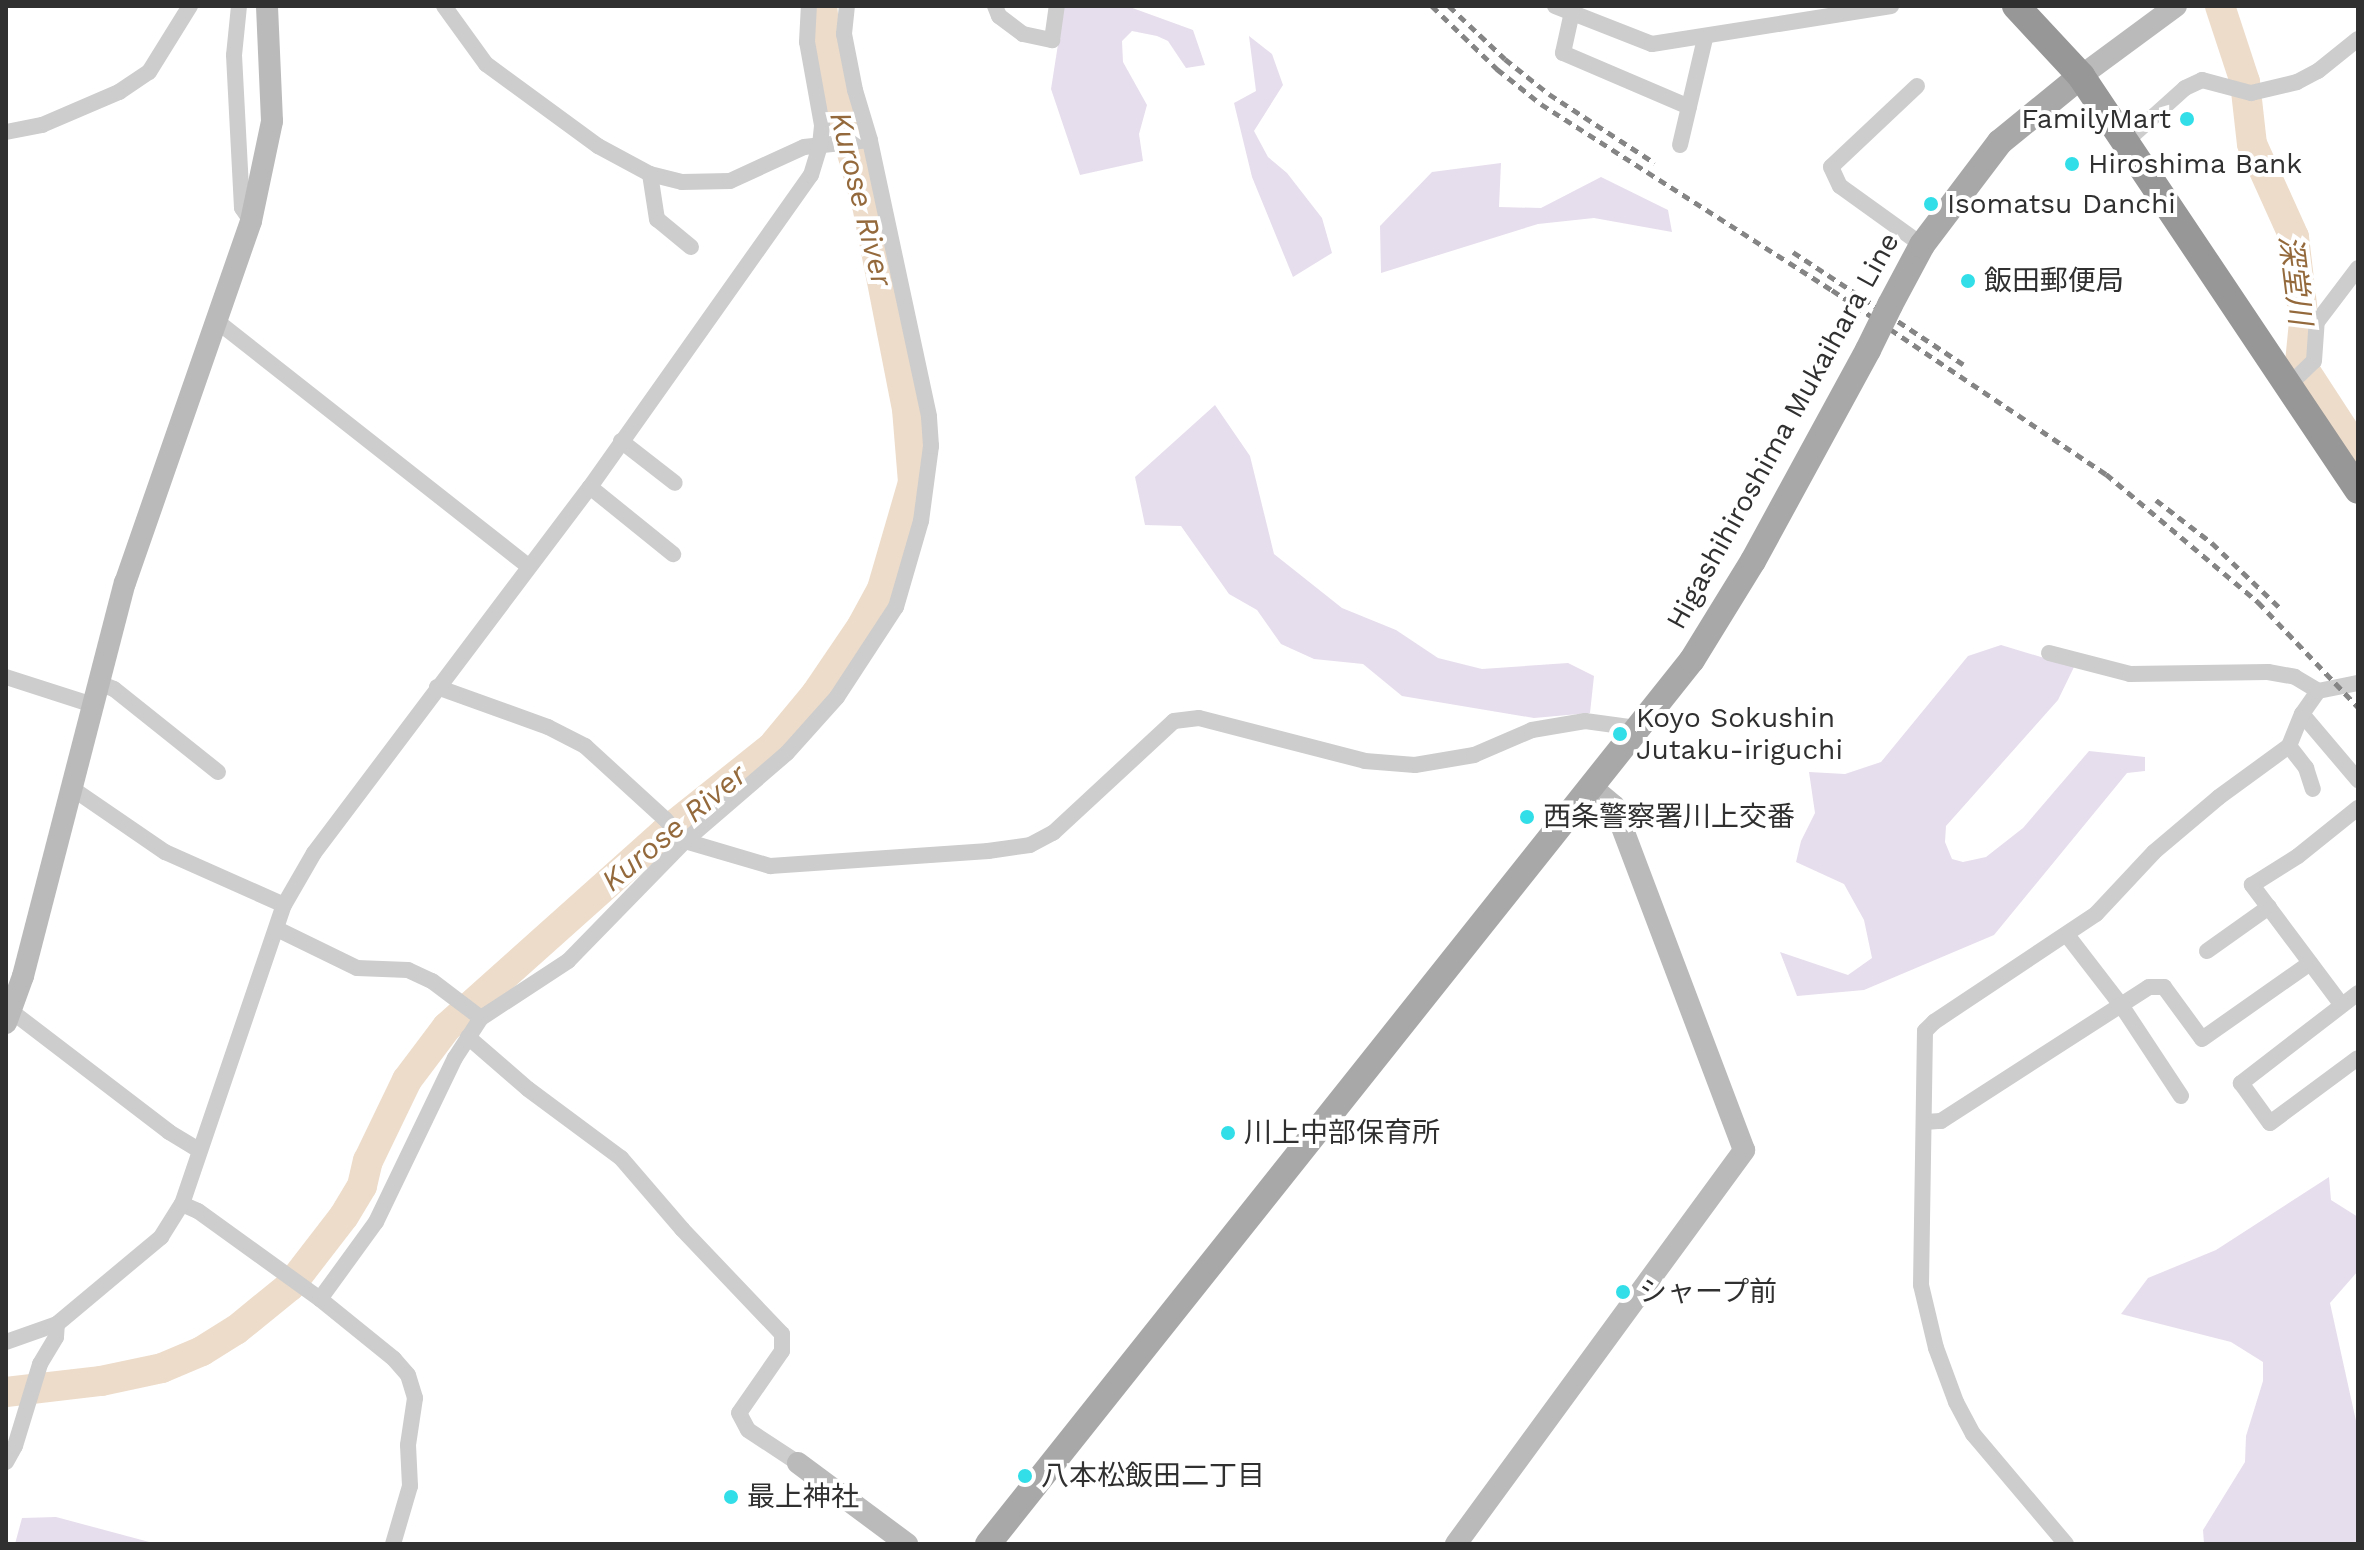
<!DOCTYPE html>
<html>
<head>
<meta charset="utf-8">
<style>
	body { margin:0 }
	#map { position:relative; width:2364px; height:1550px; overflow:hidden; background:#fff; font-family:"Work Sans","Noto Sans JP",sans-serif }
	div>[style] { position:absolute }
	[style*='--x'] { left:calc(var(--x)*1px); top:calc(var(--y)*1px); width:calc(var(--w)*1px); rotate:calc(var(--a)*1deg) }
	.green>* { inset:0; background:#e7deed }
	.river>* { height:30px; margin:-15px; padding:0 15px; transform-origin:15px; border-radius:15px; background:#eddcca }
	.street>* { height:16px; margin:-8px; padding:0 8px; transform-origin:8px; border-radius:8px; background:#cdcdcd }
	.secondary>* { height:22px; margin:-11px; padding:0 11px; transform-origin:11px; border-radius:11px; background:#bababa }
	.primary>* { height:26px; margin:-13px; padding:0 13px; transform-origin:13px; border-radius:13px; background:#a8a8a8 }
	.highway>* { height:28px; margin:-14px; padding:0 14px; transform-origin:14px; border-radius:14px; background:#979797 }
	.rail>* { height:5px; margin-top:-2.5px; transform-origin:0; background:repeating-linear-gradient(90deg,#858585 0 8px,transparent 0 14px) }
	.primary-bridge>* { height:26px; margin:-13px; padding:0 13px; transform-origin:13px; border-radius:13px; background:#a8a8a8 }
	.dots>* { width:22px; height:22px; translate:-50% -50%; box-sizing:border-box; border:4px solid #fff; border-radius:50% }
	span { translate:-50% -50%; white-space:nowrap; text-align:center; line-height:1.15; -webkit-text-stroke:8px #fff; paint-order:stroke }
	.poi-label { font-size:28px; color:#303030 }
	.right { translate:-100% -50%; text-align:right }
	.left { translate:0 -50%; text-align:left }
	.street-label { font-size:28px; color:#303030 }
	.water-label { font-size:30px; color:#946a3c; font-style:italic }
	.frame { position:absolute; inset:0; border:8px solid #303030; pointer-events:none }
</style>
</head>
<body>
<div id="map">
	<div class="green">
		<i style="clip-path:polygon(1064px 6px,1127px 6px,1193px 30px,1205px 65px,1186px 68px,1168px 41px,1157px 36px,1132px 31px,1122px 41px,1123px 62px,1147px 105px,1139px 134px,1143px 161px,1080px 175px,1051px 89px)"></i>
		<i style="clip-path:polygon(1249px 36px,1272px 54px,1283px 85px,1254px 131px,1268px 157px,1287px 173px,1322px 218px,1332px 253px,1293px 277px,1252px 177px,1234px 103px,1256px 91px)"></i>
		<i style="clip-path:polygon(1501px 163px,1499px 207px,1541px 208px,1601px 177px,1668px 210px,1672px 232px,1594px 218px,1538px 224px,1381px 273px,1380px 226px,1432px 172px)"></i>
		<i style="clip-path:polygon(1215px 405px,1250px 456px,1274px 554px,1342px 608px,1396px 630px,1438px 658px,1482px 669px,1568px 663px,1594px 676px,1590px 713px,1534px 718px,1402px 696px,1363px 664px,1314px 659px,1281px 644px,1257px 610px,1229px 594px,1181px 526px,1145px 525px,1135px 477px)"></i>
		<i style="clip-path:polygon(2001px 645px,2074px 667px,2058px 700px,1946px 826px,1945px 842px,1952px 859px,1963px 862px,1986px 857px,2023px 828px,2089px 751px,2145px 757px,2145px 771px,2127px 773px,1994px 935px,1864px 990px,1797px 996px,1780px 952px,1848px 975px,1872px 958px,1864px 920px,1844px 884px,1796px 862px,1801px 841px,1815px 813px,1809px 772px,1845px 774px,1881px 762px,1968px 656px)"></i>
		<i style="clip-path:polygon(2329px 1177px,2331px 1200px,2358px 1217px,2358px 1271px,2330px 1303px,2358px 1430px,2358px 1544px,2204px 1544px,2203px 1530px,2245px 1462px,2246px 1436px,2263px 1381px,2263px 1362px,2231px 1342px,2121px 1314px,2148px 1278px,2216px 1250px)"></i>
		<i style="clip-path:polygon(56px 1517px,153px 1543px,153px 1544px,15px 1544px,22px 1518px)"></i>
	</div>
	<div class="river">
		<i style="--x:2220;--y:6;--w:80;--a:71.8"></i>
		<i style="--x:2245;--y:82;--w:62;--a:83.6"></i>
		<i style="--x:2252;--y:144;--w:102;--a:65.7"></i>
		<i style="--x:2294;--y:237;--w:86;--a:83.3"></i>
		<i style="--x:2304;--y:322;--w:41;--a:95.6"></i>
		<i style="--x:2300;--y:363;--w:106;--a:56.9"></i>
		<i style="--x:6;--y:1392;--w:96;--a:-6.6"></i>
		<i style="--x:101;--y:1381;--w:62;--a:-12"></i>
		<i style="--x:162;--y:1368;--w:43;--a:-23"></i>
		<i style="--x:202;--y:1351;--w:40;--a:-32"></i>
		<i style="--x:236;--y:1330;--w:70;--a:-39.2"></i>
		<i style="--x:290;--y:1286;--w:88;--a:-52.4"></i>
		<i style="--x:344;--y:1216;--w:35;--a:-59"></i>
		<i style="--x:362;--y:1186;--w:26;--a:-77"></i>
		<i style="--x:368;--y:1161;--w:90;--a:-64.3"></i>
		<i style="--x:407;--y:1080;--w:66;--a:-53"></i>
		<i style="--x:447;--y:1027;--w:291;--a:-41.8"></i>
		<i style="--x:664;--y:833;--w:138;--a:-38.5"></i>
		<i style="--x:772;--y:747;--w:69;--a:-50.3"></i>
		<i style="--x:816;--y:694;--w:82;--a:-55.9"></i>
		<i style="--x:862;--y:626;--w:42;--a:-61.6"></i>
		<i style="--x:882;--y:589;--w:111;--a:-73.8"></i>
		<i style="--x:913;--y:482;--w:73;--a:-94.7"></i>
		<i style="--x:907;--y:409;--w:208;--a:-101.1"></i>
		<i style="--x:867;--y:205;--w:133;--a:-106.1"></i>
		<i style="--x:830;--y:77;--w:71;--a:-96.4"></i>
	</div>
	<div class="street">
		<i style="--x:239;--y:6;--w:49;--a:95.8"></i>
		<i style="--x:234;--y:55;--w:153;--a:87"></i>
		<i style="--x:242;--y:208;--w:16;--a:55"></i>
		<i style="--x:444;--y:6;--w:72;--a:54.1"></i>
		<i style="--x:486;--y:64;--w:139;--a:36.2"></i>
		<i style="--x:598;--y:146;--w:59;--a:28.3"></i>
		<i style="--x:650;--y:174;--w:33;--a:14"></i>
		<i style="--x:682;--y:182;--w:48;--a:-1.2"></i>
		<i style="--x:730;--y:181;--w:81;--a:-24.7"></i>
		<i style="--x:804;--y:147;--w:66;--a:-6.1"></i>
		<i style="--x:995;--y:6;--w:11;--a:68"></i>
		<i style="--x:999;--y:16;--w:30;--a:37"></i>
		<i style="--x:1023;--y:34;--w:30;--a:12"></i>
		<i style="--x:1052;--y:40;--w:34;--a:-82"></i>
		<i style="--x:1555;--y:6;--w:104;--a:21.4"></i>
		<i style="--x:1652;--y:44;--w:242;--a:-9"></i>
		<i style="--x:1572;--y:12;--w:42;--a:102.4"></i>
		<i style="--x:1563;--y:53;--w:137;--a:23.2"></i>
		<i style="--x:1917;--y:86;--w:118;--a:136.7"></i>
		<i style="--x:1831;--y:167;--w:21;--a:65"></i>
		<i style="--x:1840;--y:186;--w:101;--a:35.7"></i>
		<i style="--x:6;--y:132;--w:37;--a:-11"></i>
		<i style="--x:42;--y:125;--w:84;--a:-23.2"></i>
		<i style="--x:119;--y:92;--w:36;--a:-34"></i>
		<i style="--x:149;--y:72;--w:78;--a:-58.2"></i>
		<i style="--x:2124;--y:143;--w:82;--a:-42"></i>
		<i style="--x:2185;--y:88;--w:19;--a:-25"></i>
		<i style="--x:2202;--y:80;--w:51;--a:14.9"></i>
		<i style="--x:2251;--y:93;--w:47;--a:-13.4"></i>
		<i style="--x:2297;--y:82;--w:24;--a:-28"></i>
		<i style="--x:2318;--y:71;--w:51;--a:-38.7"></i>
		<i style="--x:1680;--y:145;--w:110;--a:-76.8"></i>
		<i style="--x:650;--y:174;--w:46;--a:81.2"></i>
		<i style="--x:657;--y:219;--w:44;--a:39.5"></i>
		<i style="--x:218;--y:322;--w:395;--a:38.2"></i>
		<i style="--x:2287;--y:387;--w:37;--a:-44"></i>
		<i style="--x:2314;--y:361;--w:39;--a:-86"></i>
		<i style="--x:2317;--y:322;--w:68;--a:-52.8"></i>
		<i style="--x:621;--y:441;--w:68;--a:37.9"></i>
		<i style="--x:590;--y:487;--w:107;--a:38.9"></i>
		<i style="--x:2049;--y:653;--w:84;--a:14.5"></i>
		<i style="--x:2130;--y:674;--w:138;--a:-0.8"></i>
		<i style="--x:2268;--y:672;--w:27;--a:10"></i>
		<i style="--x:2295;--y:677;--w:27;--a:31"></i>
		<i style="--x:6;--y:677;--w:91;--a:17.8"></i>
		<i style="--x:99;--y:683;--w:16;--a:22"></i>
		<i style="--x:114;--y:689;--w:133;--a:38.6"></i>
		<i style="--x:437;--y:687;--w:118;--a:19.8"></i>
		<i style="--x:548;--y:727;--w:42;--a:27.2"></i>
		<i style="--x:585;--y:746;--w:108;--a:42.4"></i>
		<i style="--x:665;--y:819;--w:30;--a:48"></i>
		<i style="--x:685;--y:841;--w:89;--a:16.4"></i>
		<i style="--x:770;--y:866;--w:219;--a:-3.9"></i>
		<i style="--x:988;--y:851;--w:42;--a:-8.1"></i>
		<i style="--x:1030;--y:845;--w:26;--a:-28"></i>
		<i style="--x:1053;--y:833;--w:165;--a:-42.8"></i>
		<i style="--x:1174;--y:721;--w:25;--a:-7"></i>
		<i style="--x:1199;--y:718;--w:171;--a:14.5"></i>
		<i style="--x:1365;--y:761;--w:50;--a:4.6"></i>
		<i style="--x:1415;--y:765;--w:60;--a:-9.6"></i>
		<i style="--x:1474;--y:755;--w:63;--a:-23.3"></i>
		<i style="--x:1532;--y:730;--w:54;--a:-9.6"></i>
		<i style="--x:1585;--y:721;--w:52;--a:7.7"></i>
		<i style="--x:2302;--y:714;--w:87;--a:49.7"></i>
		<i style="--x:2289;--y:746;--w:28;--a:52"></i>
		<i style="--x:2306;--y:768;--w:22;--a:72"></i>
		<i style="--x:73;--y:789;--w:112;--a:34.4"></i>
		<i style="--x:165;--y:852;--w:130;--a:24"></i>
		<i style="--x:277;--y:929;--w:89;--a:26"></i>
		<i style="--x:357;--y:968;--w:51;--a:2.2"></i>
		<i style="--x:408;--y:970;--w:26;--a:25"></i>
		<i style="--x:432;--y:981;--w:61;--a:37.1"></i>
		<i style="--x:2067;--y:935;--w:88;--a:52.4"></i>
		<i style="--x:2121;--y:1005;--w:109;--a:56.6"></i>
		<i style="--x:2207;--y:951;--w:76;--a:-35.4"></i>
		<i style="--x:2358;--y:993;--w:148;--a:142.4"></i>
		<i style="--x:2241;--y:1083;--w:49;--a:54.1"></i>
		<i style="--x:2270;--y:1123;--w:109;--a:-36.5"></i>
		<i style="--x:2341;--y:1004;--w:149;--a:-126.8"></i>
		<i style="--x:2252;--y:885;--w:54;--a:-32.2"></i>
		<i style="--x:2298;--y:856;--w:77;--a:-38.7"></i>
		<i style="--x:11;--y:1011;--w:199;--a:37.4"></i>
		<i style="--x:169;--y:1132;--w:35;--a:31"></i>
		<i style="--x:468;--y:1037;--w:79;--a:40.9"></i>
		<i style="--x:528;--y:1089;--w:116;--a:36.6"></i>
		<i style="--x:621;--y:1158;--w:94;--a:49.3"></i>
		<i style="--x:682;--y:1229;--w:145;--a:46.4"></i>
		<i style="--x:782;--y:1334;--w:17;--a:90"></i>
		<i style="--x:782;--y:1351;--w:75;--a:124.7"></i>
		<i style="--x:739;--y:1413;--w:19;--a:62"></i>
		<i style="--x:748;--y:1430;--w:60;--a:33.4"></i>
		<i style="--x:1925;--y:1122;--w:16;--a:-4"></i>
		<i style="--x:1941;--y:1121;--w:247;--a:-32.8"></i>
		<i style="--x:2149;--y:987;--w:15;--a:0"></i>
		<i style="--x:2164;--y:987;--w:64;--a:53.8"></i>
		<i style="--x:2202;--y:1039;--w:132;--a:-35.1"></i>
		<i style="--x:182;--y:1204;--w:17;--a:24"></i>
		<i style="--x:198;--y:1211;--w:150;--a:35.8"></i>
		<i style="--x:320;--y:1299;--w:95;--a:39"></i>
		<i style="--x:394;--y:1359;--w:21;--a:49"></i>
		<i style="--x:408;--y:1375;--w:24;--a:73"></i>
		<i style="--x:415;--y:1398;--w:48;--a:98.5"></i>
		<i style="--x:408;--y:1445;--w:41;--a:87.2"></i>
		<i style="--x:410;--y:1486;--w:60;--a:106.3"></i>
		<i style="--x:320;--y:1299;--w:95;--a:-54"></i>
		<i style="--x:376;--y:1222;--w:182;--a:-64.3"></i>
		<i style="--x:455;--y:1058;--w:48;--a:-57"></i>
		<i style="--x:481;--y:1018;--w:104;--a:-33.2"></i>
		<i style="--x:568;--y:961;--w:168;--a:-45.7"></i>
		<i style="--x:685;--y:841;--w:135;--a:-40.8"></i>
		<i style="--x:787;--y:753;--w:75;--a:-48.2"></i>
		<i style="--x:837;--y:697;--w:108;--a:-56.8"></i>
		<i style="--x:896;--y:607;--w:90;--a:-73.8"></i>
		<i style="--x:921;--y:521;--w:76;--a:-82.4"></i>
		<i style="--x:931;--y:446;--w:30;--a:-94"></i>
		<i style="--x:929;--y:416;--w:282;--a:-102.1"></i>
		<i style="--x:870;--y:140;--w:52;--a:-106.7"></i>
		<i style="--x:855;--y:90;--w:57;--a:-101.1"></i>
		<i style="--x:844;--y:34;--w:28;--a:-84"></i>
		<i style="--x:6;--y:1342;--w:54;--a:-19.4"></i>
		<i style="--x:57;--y:1324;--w:136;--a:-39.9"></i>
		<i style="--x:161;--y:1237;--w:39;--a:-58"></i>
		<i style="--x:182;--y:1204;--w:316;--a:-71.2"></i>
		<i style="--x:284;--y:905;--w:60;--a:-60"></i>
		<i style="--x:314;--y:853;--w:458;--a:-53"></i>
		<i style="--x:590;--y:487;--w:382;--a:-54.7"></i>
		<i style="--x:811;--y:175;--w:31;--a:-73"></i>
		<i style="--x:820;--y:145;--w:20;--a:-84"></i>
		<i style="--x:822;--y:125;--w:84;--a:-100.2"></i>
		<i style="--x:807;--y:42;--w:36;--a:-87"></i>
		<i style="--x:6;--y:1462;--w:18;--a:-61"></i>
		<i style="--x:15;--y:1446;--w:86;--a:-73"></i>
		<i style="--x:40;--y:1364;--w:31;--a:-59"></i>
		<i style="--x:56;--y:1337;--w:13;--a:-86"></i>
		<i style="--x:2066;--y:1544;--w:144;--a:-130.2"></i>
		<i style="--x:1973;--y:1434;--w:36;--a:-118"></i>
		<i style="--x:1956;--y:1402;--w:58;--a:-110.3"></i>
		<i style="--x:1936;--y:1348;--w:65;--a:-103.4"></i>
		<i style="--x:1921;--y:1285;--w:254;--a:-89.1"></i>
		<i style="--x:1925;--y:1031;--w:13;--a:-45"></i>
		<i style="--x:1934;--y:1022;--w:195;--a:-33.7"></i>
		<i style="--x:2096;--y:914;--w:85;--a:-46.9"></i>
		<i style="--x:2154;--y:852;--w:85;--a:-40.2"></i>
		<i style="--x:2219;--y:797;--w:87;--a:-36.1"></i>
		<i style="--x:2289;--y:746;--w:35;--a:-68"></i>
		<i style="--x:2302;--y:714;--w:28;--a:-55"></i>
		<i style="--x:2318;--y:691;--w:41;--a:-11.3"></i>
	</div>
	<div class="secondary">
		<i style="--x:2081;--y:76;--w:118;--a:-36.4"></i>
		<i style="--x:6;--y:1023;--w:50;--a:-70.1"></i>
		<i style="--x:23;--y:976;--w:406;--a:-75.5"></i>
		<i style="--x:125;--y:583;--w:383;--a:-70.8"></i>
		<i style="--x:251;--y:221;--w:102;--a:-78.1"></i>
		<i style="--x:272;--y:121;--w:115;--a:-92.5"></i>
		<i style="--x:798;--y:1463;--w:136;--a:36.6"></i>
		<i style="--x:1456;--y:1544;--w:488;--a:-53.8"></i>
		<i style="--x:1744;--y:1150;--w:368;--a:-110.7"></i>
		<i style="--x:1614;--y:806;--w:30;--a:-140"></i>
	</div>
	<div class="primary">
		<i style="--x:1890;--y:305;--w:68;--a:-61.9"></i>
		<i style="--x:1922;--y:245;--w:129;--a:-52.9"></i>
		<i style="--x:2000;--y:142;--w:104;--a:-39.2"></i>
		<i style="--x:988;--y:1544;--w:1130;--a:-51.47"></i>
		<i style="--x:1692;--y:660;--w:116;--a:-58.4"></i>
		<i style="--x:1753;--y:561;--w:240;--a:-61.4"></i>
	</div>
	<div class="highway">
		<i style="--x:2016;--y:6;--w:96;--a:47.1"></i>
		<i style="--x:2081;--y:76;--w:498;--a:56.2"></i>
	</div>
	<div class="rail">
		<i style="--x:1432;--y:6;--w:91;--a:44.1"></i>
		<i style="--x:1497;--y:69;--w:56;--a:38.5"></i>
		<i style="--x:1541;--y:104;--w:345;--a:32.6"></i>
		<i style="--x:1832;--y:290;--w:330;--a:33.9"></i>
		<i style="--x:2106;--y:474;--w:199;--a:40.1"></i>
		<i style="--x:2258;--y:602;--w:145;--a:46.4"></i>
		<i style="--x:1449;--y:6;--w:77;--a:43.4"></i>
		<i style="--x:1505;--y:59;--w:56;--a:38.5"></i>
		<i style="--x:1549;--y:94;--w:126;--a:33.1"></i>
		<i style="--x:1793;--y:252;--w:204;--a:33.4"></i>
		<i style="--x:2156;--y:500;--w:71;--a:37.5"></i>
		<i style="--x:2212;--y:543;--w:97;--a:43.7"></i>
	</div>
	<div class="primary-bridge">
		<i style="--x:1868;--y:350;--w:50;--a:-63.9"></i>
	</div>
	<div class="dots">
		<i style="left:2187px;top:119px;background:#32dee7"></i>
		<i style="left:2072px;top:164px;background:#32dee7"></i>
		<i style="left:1931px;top:204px;background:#32dee7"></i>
		<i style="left:1968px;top:281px;background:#32dee7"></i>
		<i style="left:1620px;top:734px;background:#32dee7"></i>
		<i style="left:1527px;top:817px;background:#32dee7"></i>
		<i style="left:1228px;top:1133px;background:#32dee7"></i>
		<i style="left:1623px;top:1292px;background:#32dee7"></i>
		<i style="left:1025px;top:1476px;background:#32dee7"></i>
		<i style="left:731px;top:1497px;background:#32dee7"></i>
	</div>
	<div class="poi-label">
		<span class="right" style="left:2171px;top:119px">FamilyMart</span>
		<span class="left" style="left:2088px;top:164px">Hiroshima Bank</span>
		<span class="left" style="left:1947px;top:204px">Isomatsu Danchi</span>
		<span class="left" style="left:1984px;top:281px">飯田郵便局</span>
		<span class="left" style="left:1636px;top:734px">Koyo Sokushin<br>Jutaku-iriguchi</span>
		<span class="left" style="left:1543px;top:817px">西条警察署川上交番</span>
		<span class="left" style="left:1244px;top:1133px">川上中部保育所</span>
		<span class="left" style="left:1639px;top:1292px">シャープ前</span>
		<span class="left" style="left:1041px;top:1476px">八本松飯田二丁目</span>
		<span class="left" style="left:747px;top:1497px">最上神社</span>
	</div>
	<div class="street-label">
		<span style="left:1783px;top:431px;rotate:-61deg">Higashihiroshima Mukaihara Line</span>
	</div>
	<div class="water-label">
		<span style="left:861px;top:199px;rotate:76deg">Kurose River</span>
		<span style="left:2295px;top:280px;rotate:83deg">深堂川</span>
		<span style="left:674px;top:828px;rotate:-40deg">Kurose River</span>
	</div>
	<div class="frame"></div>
</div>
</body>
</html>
